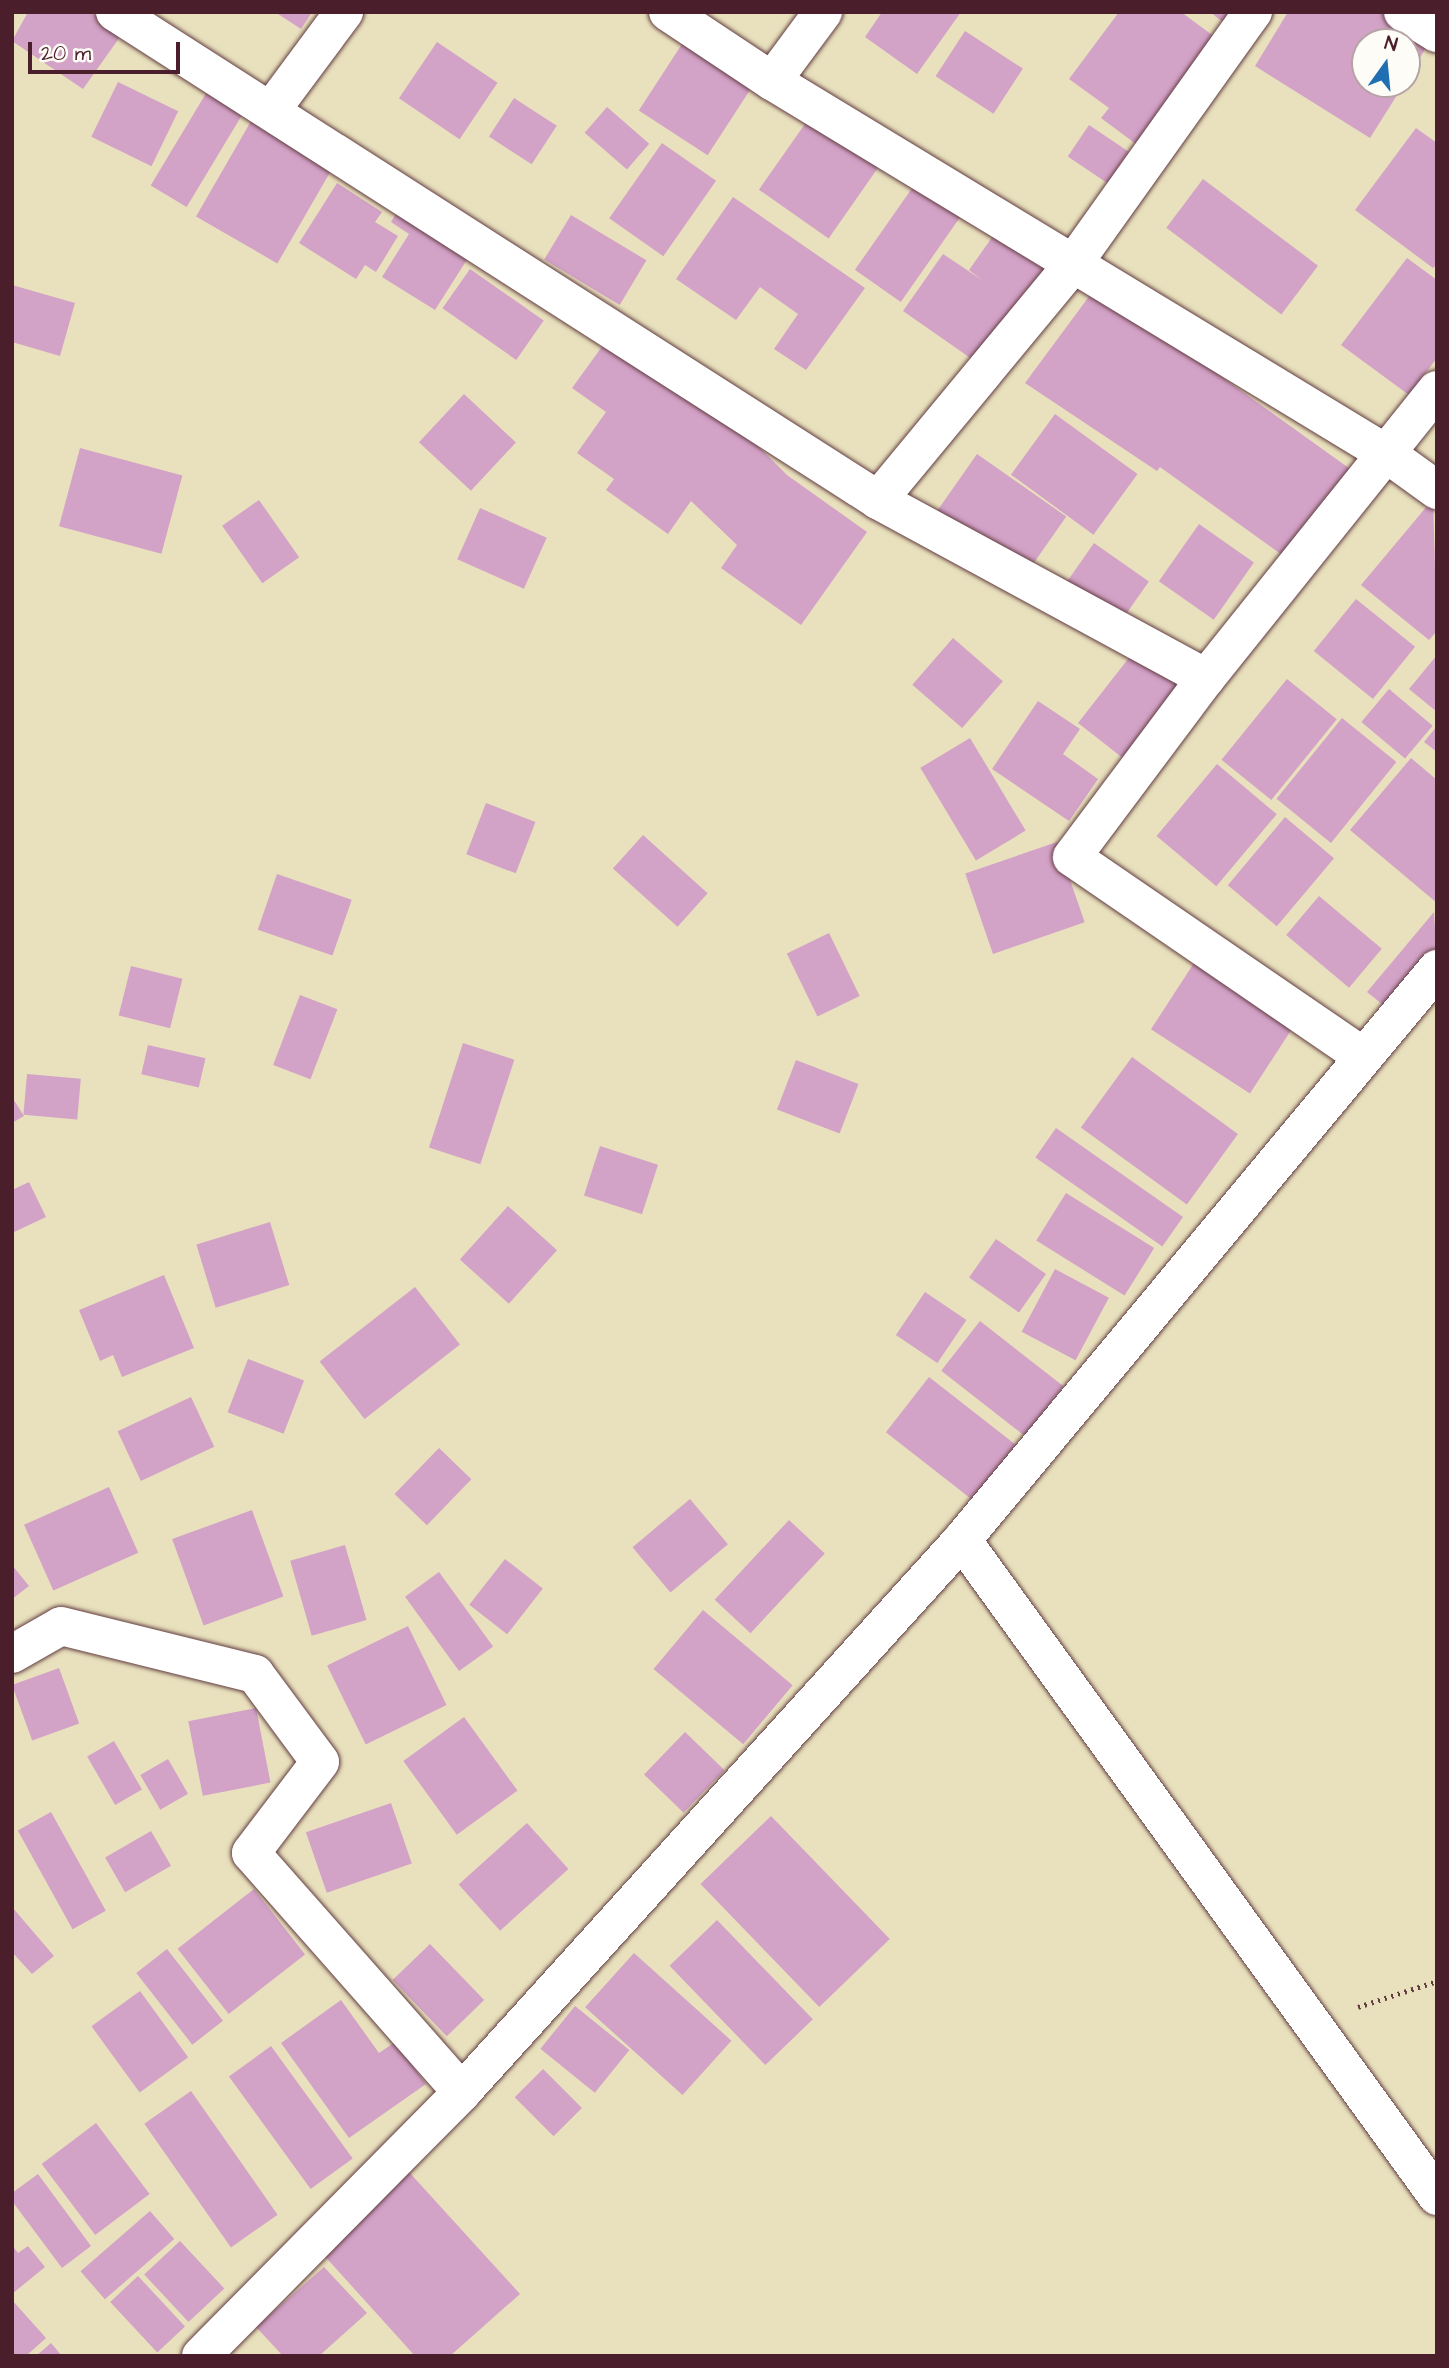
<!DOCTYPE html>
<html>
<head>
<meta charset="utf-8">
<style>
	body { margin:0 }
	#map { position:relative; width:1449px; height:2368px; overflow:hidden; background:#e9e1bd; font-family:"Architects Daughter",sans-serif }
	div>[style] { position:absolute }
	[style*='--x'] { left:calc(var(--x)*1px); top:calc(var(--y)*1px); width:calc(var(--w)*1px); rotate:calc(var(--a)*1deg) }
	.building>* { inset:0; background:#d3a2c7; transform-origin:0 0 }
	.path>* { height:4.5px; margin-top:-2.25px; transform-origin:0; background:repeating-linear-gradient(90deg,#623c41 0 2px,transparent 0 7px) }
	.roads { filter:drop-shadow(0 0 2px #623c41) drop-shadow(0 0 2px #623c41) }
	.minor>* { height:38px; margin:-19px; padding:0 19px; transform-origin:19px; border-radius:19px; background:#fff }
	span { translate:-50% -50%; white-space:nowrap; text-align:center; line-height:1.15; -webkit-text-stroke:5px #fdfcf7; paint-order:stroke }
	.frame { position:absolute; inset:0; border:14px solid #4a1f2b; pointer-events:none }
	.north { position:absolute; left:1351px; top:28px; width:70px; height:70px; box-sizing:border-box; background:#fdfcf7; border:2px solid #b5a4a5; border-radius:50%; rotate:15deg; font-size:19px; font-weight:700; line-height:28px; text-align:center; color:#4a1f2b }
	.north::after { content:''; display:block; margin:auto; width:24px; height:32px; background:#1f6fb2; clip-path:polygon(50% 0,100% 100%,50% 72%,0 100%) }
	.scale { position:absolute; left:28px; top:42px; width:152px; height:32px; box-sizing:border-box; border:4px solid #4a1f2b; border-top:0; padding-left:9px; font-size:21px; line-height:24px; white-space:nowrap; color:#4a1f2b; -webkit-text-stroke:5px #fdfcf7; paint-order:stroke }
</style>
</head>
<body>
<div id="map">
	<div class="building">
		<i style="clip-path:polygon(28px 12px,90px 12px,122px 34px,83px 89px,12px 41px)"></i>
		<i style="clip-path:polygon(275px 12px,312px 12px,301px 29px)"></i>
		<i style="clip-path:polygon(882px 12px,961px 12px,917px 74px,865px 37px)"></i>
		<i style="clip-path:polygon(1119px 12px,1181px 12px,1219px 40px,1140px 147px,1101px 118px,1109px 108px,1069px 79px)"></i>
		<i style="clip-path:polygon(1210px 12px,1233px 12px,1224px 23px)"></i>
		<i style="clip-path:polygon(1288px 12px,1384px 12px,1430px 41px,1407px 79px,1407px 42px,1365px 42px,1365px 84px,1404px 84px,1370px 138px,1255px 66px)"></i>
		<i style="left:965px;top:31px;width:69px;height:54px;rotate:33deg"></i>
		<i style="left:684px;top:41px;width:82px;height:83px;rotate:33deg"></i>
		<i style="left:437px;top:42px;width:73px;height:68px;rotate:34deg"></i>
		<i style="left:214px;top:80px;width:42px;height:123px;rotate:31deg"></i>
		<i style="left:118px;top:82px;width:67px;height:61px;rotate:26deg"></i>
		<i style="left:514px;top:98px;width:51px;height:46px;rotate:33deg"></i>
		<i style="left:607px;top:107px;width:56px;height:34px;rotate:41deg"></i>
		<i style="left:814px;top:111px;width:85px;height:96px;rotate:35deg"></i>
		<i style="left:254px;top:116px;width:94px;height:116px;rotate:30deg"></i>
		<i style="left:1089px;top:125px;width:48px;height:38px;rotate:34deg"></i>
		<i style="clip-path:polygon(1416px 128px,1437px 143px,1437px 264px,1433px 268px,1355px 210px)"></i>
		<i style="left:662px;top:143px;width:66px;height:92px;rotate:35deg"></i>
		<i style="left:922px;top:174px;width:56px;height:117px;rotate:35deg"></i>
		<i style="left:1203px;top:179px;width:144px;height:61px;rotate:37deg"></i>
		<i style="clip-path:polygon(337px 183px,382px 212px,375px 222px,398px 236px,376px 272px,365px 265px,356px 279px,299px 243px)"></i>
		<i style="clip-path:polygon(733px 197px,865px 288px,806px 370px,774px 349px,798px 314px,760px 287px,736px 320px,676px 279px)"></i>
		<i style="clip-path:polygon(403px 202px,475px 247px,435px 310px,382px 277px,409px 234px,391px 222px)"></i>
		<i style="left:571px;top:215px;width:88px;height:52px;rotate:31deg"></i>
		<i style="clip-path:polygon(1000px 226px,1056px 266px,979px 364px,903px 311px,943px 254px,982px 280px,969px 270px)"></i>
		<i style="clip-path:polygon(1407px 258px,1437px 280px,1437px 358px,1409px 395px,1341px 345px)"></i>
		<i style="left:470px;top:269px;width:90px;height:48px;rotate:35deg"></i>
		<i style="clip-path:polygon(12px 285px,75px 303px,60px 356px,12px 342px)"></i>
		<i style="clip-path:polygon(1096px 287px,1353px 471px,1289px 560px,1160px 467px,1157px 471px,1025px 383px)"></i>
		<i style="clip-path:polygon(609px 337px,742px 430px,787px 475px,867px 532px,801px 625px,721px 568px,737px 545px,691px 501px,668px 534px,606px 490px,614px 479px,577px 453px,606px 412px,572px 388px)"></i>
		<i style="left:464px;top:394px;width:71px;height:66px;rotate:43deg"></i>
		<i style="left:1055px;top:414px;width:102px;height:75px;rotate:36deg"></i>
		<i style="left:80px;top:448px;width:106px;height:81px;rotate:15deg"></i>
		<i style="left:977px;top:454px;width:109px;height:71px;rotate:35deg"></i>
		<i style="clip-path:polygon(1433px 499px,1437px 631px,1429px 640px,1361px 585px)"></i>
		<i style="left:259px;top:500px;width:70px;height:45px;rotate:55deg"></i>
		<i style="left:480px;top:508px;width:73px;height:56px;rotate:24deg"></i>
		<i style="left:1199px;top:524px;width:67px;height:70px;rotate:35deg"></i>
		<i style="left:1094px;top:543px;width:67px;height:49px;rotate:35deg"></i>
		<i style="left:1356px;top:599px;width:76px;height:67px;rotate:39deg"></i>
		<i style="left:953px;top:638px;width:66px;height:62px;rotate:41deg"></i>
		<i style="left:1139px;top:645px;width:68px;height:99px;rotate:38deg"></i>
		<i style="clip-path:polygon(1437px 655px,1437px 712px,1409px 689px)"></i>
		<i style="left:1287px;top:679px;width:64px;height:104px;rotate:39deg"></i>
		<i style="left:1389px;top:689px;width:57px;height:43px;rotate:40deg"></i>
		<i style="clip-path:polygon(1038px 701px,1080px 729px,1063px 754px,1098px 779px,1069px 821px,992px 769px)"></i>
		<i style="left:1342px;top:718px;width:70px;height:104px;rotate:39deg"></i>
		<i style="clip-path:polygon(1437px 726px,1437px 752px,1424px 742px)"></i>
		<i style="left:970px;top:738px;width:108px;height:58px;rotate:59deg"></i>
		<i style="clip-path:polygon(1411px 758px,1437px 780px,1437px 903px,1350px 830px)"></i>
		<i style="left:1217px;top:764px;width:78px;height:94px;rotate:40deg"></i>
		<i style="left:486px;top:803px;width:53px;height:55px;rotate:21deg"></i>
		<i style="left:1285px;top:817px;width:64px;height:89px;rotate:40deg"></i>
		<i style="left:643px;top:835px;width:87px;height:45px;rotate:42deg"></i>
		<i style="left:1057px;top:842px;width:85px;height:97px;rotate:71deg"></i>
		<i style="left:277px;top:874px;width:79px;height:59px;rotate:19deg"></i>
		<i style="left:1319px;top:896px;width:82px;height:51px;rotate:40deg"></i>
		<i style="clip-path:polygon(1434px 912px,1437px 959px,1393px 1013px,1367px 992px)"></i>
		<i style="left:829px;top:933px;width:70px;height:47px;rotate:64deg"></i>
		<i style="left:1194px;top:963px;width:118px;height:79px;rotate:33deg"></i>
		<i style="left:131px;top:966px;width:53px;height:51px;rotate:14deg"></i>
		<i style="left:300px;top:995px;width:40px;height:75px;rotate:21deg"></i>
		<i style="left:463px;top:1043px;width:54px;height:110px;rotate:18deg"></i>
		<i style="left:148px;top:1045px;width:59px;height:30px;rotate:13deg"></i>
		<i style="left:1132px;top:1057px;width:131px;height:87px;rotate:36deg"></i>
		<i style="left:796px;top:1060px;width:67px;height:53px;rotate:21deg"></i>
		<i style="left:27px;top:1074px;width:54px;height:41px;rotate:5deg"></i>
		<i style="clip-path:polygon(12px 1097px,24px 1116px,12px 1123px)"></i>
		<i style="left:1056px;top:1128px;width:155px;height:36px;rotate:35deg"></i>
		<i style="left:600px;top:1146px;width:61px;height:52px;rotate:18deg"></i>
		<i style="clip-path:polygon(29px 1182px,46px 1217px,12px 1233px,12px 1190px)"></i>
		<i style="left:1066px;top:1193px;width:104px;height:56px;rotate:32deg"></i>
		<i style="left:508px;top:1206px;width:66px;height:72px;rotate:42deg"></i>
		<i style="left:270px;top:1222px;width:66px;height:77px;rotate:73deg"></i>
		<i style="left:996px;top:1239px;width:61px;height:47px;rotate:35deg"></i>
		<i style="left:1055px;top:1269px;width:61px;height:71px;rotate:28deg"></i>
		<i style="clip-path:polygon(164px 1275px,194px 1348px,122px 1377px,113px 1355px,100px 1361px,79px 1310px)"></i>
		<i style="left:415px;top:1287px;width:73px;height:121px;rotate:52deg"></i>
		<i style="left:925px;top:1292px;width:50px;height:52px;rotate:34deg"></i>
		<i style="left:980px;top:1321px;width:106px;height:63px;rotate:38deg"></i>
		<i style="left:248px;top:1359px;width:60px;height:57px;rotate:21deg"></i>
		<i style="left:929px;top:1377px;width:110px;height:70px;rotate:38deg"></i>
		<i style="left:191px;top:1397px;width:55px;height:81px;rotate:65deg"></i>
		<i style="left:439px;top:1448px;width:45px;height:64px;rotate:44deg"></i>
		<i style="left:109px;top:1487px;width:72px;height:93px;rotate:66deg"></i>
		<i style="left:690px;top:1499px;width:59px;height:75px;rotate:50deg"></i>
		<i style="left:252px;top:1510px;width:92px;height:85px;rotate:70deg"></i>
		<i style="left:789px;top:1520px;width:49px;height:109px;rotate:43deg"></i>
		<i style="left:345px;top:1545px;width:78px;height:57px;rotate:74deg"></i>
		<i style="left:505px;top:1559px;width:48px;height:58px;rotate:38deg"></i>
		<i style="clip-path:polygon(12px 1565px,29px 1586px,12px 1599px)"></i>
		<i style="left:439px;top:1572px;width:92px;height:42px;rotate:54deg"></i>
		<i style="left:703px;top:1610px;width:117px;height:77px;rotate:40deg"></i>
		<i style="left:408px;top:1626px;width:88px;height:90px;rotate:64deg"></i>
		<i style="left:59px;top:1668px;width:59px;height:50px;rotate:70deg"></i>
		<i style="left:256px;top:1708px;width:76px;height:69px;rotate:79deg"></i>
		<i style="left:464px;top:1717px;width:91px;height:75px;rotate:54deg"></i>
		<i style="left:685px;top:1732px;width:55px;height:59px;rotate:44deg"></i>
		<i style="left:114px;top:1741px;width:56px;height:31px;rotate:60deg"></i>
		<i style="left:168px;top:1759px;width:40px;height:32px;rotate:60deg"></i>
		<i style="left:391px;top:1803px;width:64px;height:90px;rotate:71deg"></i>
		<i style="left:51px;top:1812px;width:113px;height:38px;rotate:61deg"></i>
		<i style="left:771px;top:1816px;width:171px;height:98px;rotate:46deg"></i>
		<i style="left:527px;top:1823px;width:62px;height:92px;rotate:48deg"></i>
		<i style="left:151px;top:1831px;width:40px;height:53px;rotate:60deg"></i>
		<i style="left:254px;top:1889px;width:83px;height:97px;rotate:52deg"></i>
		<i style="clip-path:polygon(12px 1907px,54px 1956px,32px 1974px,12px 1952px)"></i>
		<i style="left:717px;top:1920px;width:138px;height:66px;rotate:46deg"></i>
		<i style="left:430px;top:1944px;width:78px;height:52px;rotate:46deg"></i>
		<i style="left:167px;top:1949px;width:91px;height:39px;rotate:52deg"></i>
		<i style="left:634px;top:1953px;width:131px;height:73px;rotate:42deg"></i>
		<i style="left:140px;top:1991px;width:82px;height:60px;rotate:54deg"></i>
		<i style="clip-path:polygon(341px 2000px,379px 2053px,395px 2042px,426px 2084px,349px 2138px,281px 2043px)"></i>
		<i style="left:575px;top:2006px;width:70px;height:55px;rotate:39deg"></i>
		<i style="left:271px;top:2046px;width:139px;height:52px;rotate:54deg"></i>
		<i style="left:543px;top:2069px;width:55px;height:40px;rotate:45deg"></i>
		<i style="left:191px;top:2091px;width:151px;height:57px;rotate:55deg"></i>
		<i style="left:96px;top:2123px;width:89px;height:68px;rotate:53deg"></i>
		<i style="clip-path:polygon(409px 2172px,520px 2294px,450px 2356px,415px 2356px,321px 2252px)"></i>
		<i style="clip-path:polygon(38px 2174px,91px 2246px,62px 2268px,12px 2201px,12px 2193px)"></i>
		<i style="left:150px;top:2211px;width:37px;height:92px;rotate:49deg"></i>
		<i style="left:180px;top:2241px;width:65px;height:49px;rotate:47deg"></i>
		<i style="clip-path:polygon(12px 2245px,18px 2253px,28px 2246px,45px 2267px,12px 2294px)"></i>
		<i style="clip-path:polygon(324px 2267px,367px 2313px,319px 2356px,283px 2356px,256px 2327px)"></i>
		<i style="left:138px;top:2276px;width:69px;height:38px;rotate:47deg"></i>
		<i style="clip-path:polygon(12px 2300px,46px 2338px,26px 2356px,12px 2356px)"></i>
		<i style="clip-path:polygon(51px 2343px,62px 2356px,36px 2356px)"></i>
	</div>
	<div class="path">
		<i style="--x:1358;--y:2007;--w:83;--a:-18.2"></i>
	</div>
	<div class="roads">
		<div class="minor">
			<i style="--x:115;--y:12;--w:906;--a:32.6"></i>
			<i style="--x:878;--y:500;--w:373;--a:28.5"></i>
			<i style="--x:668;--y:12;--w:125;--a:33.6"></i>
			<i style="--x:772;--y:81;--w:719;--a:31.24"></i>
			<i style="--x:1387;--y:454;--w:62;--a:35.8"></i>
			<i style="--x:1403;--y:12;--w:40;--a:32"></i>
			<i style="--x:772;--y:81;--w:86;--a:-53.5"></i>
			<i style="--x:272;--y:109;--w:121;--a:-53.4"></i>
			<i style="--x:878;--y:500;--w:306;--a:-50.4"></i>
			<i style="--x:1073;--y:264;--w:310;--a:-54.5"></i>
			<i style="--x:1361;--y:1055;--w:350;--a:-145.6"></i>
			<i style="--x:1072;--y:857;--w:224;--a:-53.2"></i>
			<i style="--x:1206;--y:678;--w:369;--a:-51.3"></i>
			<i style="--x:962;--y:1540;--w:810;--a:54.09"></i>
			<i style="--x:12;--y:1654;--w:56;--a:-29.7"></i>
			<i style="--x:61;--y:1626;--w:200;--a:13.9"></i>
			<i style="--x:255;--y:1674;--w:109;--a:53.5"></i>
			<i style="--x:320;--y:1762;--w:114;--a:127.2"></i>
			<i style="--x:251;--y:1853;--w:319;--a:48.6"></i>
			<i style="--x:201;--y:2356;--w:371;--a:-45.3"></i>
			<i style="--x:462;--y:2092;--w:745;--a:-47.83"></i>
			<i style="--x:962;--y:1540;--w:743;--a:-50.24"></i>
		</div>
	</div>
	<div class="frame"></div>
	<div class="north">N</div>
	<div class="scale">20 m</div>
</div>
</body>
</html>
